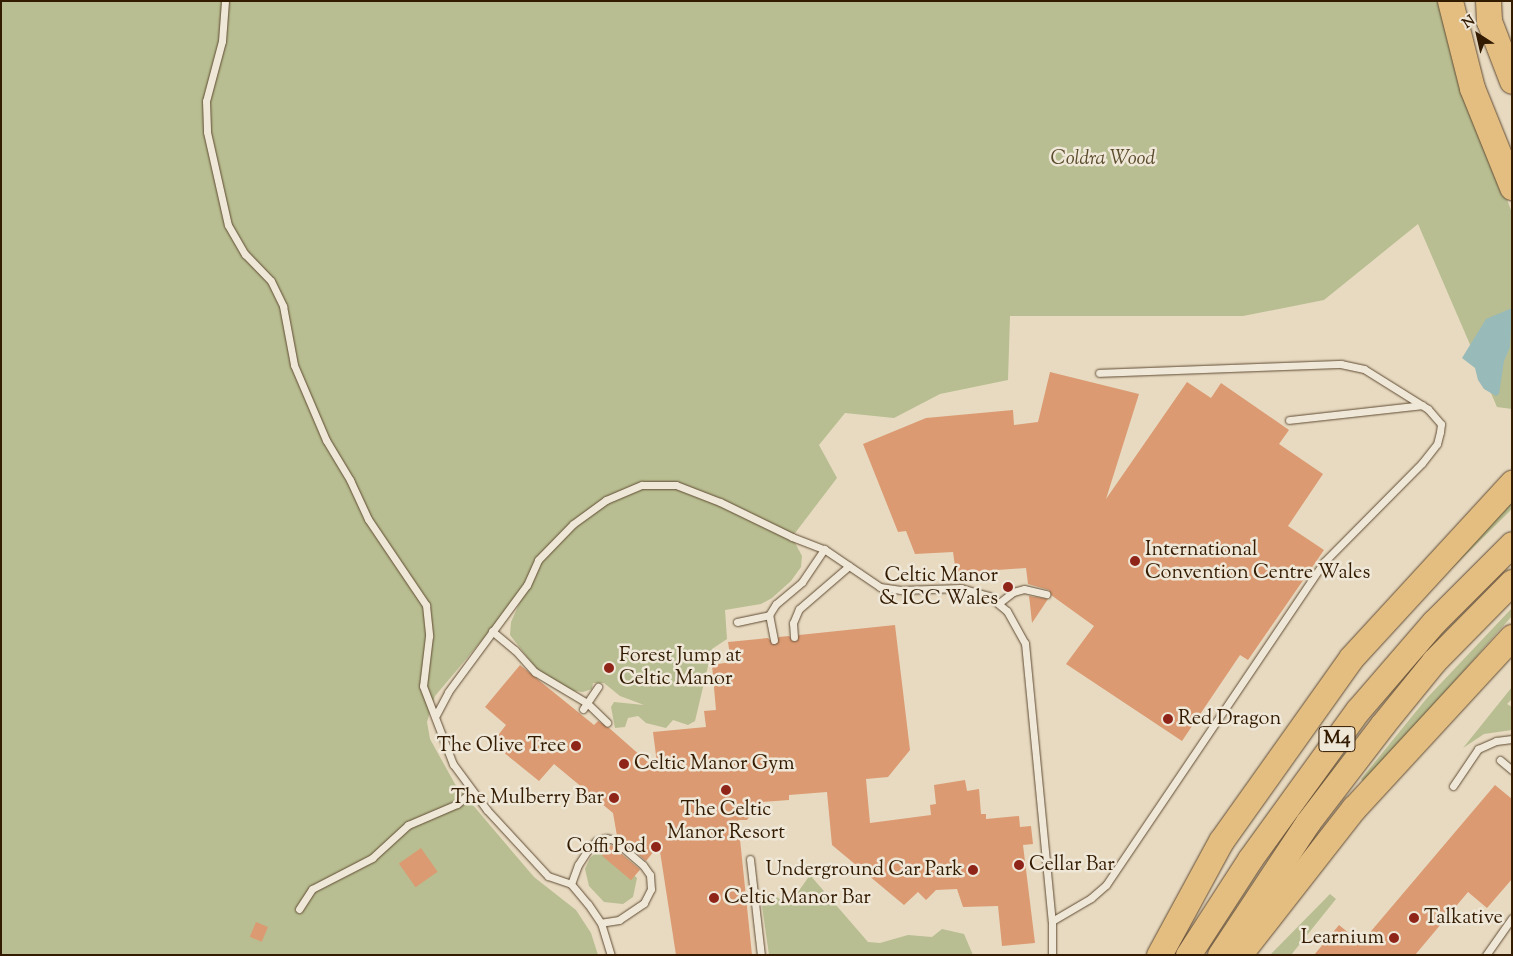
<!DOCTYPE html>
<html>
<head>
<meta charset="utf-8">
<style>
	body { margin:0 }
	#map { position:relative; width:1513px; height:956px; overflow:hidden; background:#e7dac1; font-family:"Sorts Mill Goudy",serif }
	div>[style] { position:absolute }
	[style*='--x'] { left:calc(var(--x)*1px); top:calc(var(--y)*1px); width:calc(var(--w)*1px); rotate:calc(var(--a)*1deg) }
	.green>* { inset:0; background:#b8be91 }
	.water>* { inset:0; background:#98bab9 }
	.building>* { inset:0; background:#db9a72; transform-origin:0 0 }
	.roads { filter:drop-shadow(0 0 1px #604b32) drop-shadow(0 0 1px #604b32) }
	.lane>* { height:7px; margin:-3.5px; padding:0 3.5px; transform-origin:3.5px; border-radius:3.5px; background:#efe7d7 }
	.highway>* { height:25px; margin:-12.5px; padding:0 12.5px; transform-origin:12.5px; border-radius:12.5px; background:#e4bd80 }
	.dots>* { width:14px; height:14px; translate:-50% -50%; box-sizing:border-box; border:2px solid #efe7d7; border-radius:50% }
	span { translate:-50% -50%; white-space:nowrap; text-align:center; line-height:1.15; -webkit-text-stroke:5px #efe7d7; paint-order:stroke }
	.shield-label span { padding:1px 4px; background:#efe7d7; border:1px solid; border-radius:4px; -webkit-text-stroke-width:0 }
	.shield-label { font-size:19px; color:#331b02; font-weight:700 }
	.park-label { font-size:20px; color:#5b4c2d; font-style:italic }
	.poi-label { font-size:20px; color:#331b02 }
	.left { translate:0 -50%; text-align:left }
	.right { translate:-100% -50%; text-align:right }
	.frame { position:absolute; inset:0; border:2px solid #331b02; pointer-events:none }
	.north { position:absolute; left:1453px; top:10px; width:50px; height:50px; -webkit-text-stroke:4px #efe7d7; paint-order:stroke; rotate:325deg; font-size:14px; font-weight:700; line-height:20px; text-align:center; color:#331b02 }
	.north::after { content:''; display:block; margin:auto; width:18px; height:22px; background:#331b02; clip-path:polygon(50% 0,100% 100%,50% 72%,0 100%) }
</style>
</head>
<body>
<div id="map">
	<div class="green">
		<i style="clip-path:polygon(1px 1px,1443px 1px,1473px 106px,1512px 213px,1512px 409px,1497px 407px,1418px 224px,1324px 300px,1243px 316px,1010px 316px,1008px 380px,940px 394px,894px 418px,845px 413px,819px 445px,837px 478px,792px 537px,802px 556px,801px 567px,791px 581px,772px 598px,761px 604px,725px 610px,727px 639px,712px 649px,695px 721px,688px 725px,673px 720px,666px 728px,646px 723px,638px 716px,628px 718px,625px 727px,615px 728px,611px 707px,614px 702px,644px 705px,620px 696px,604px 683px,593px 683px,592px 689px,583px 692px,574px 691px,542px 676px,510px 635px,511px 622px,526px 588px,435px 696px,427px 722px,430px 739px,455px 784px,534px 877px,576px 910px,591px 933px,598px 955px,1px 955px)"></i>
		<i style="clip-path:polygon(1512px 502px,1512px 509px,1413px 607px,1351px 679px,1402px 614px)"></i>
		<i style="clip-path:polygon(1512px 608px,1512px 616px,1365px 783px,1361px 779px,1427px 698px)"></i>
		<i style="clip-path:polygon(1512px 687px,1512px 699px,1507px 704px,1512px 707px,1512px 730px,1484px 734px,1463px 748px)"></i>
		<i style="clip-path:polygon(598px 851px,605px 851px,637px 878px,633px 897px,623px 904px,604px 902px,589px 886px,585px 869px,590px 858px)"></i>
		<i style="clip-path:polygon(810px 875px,868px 942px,880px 943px,908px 935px,932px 937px,942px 929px,964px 934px,973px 955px,769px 955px,762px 906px,770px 898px,777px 897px,783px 902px,793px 899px)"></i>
		<i style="clip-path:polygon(1330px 894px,1336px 899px,1291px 955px,1270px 955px)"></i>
	</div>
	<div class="water">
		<i style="clip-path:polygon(1512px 308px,1510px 347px,1504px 361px,1499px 394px,1496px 396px,1484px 389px,1478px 380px,1475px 368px,1462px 358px,1486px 319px)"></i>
	</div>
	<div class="building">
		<i style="clip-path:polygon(1050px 372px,1139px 394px,1106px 499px,1187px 382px,1211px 398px,1221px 383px,1289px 430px,1279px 444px,1323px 474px,1288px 526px,1324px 550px,1248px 660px,1240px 655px,1182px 741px,1066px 664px,1094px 626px,1051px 595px,1049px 590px,1028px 584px,1026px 568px,956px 573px,953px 552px,915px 554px,906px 531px,898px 532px,863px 444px,926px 418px,1013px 410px,1014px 425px,1038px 422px)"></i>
		<i style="clip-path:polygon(1029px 596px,1048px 599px,1032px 623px,1030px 604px)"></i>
		<i style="clip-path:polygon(895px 625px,910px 750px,888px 777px,866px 779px,870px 823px,931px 815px,930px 805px,936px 804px,934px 785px,965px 780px,967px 791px,979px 789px,981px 814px,986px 814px,986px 819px,1019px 816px,1020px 827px,1031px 826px,1033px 844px,1023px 845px,1035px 943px,1002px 946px,998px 906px,963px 907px,957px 889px,936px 890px,926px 900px,918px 892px,904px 905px,832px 845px,827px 792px,789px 795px,789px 800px,761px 802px,747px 820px,738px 820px,752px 955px,676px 955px,659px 845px,646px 861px,617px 836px,613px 813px,554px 764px,539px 781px,492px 743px,506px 725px,485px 707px,520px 665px,594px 725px,598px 721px,608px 727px,658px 771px,653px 732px,706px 727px,704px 711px,716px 710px,712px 665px,731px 662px,728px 642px,768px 638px,775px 645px,779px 637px,789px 636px,795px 642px,799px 635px)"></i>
		<i style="clip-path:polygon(1495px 785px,1512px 799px,1512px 879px,1487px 908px,1468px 892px,1415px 955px,1314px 955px,1339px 925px,1361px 943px)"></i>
		<i style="left:611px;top:845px;width:38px;height:14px;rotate:40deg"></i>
		<i style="left:421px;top:848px;width:29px;height:27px;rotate:55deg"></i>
		<i style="left:256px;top:922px;width:13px;height:16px;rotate:23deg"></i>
	</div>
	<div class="roads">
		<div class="lane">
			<i style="--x:225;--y:1;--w:40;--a:94.3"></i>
			<i style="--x:222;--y:41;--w:62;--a:104.9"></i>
			<i style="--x:206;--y:101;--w:31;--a:88"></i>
			<i style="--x:207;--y:132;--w:95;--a:77.3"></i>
			<i style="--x:228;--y:225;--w:34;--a:60"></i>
			<i style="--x:245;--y:254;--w:37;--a:46"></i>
			<i style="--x:271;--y:281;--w:28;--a:64"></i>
			<i style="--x:283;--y:306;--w:60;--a:79.4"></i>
			<i style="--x:294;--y:365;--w:82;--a:66.9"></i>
			<i style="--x:326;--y:440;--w:47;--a:59"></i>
			<i style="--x:350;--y:480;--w:43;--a:65.2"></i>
			<i style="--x:368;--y:519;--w:104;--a:56"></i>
			<i style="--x:426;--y:605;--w:31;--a:84"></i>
			<i style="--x:429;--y:636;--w:50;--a:96.8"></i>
			<i style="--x:423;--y:686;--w:84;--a:69"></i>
			<i style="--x:453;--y:764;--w:57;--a:53.5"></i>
			<i style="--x:487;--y:810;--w:90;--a:47.3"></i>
			<i style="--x:548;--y:876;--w:24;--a:19"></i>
			<i style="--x:571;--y:884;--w:26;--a:50"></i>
			<i style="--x:588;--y:904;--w:23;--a:56"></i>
			<i style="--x:601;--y:923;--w:34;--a:73"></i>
			<i style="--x:1289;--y:420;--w:134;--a:-6.4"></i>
			<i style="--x:999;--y:603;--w:18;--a:-38"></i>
			<i style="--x:1013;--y:592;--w:11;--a:-15"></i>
			<i style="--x:1024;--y:589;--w:23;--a:13"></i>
			<i style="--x:737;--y:622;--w:33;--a:-12"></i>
			<i style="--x:492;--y:631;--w:30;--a:40"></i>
			<i style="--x:515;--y:650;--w:30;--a:48"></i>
			<i style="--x:535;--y:672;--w:61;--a:30.8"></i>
			<i style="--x:587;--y:703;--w:28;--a:44"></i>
			<i style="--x:794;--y:637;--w:14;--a:-94"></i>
			<i style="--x:793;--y:623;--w:15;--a:-67"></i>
			<i style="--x:799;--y:609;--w:66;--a:-40.7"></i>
			<i style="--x:774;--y:640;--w:25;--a:-101"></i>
			<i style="--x:769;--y:615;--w:13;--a:-58"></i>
			<i style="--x:776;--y:604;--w:34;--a:-40"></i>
			<i style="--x:802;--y:582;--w:40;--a:-56"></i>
			<i style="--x:583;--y:709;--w:27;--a:-56"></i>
			<i style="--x:436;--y:715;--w:26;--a:-62"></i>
			<i style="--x:448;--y:692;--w:133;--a:-53.6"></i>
			<i style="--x:527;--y:585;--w:27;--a:-66"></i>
			<i style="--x:538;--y:560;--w:50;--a:-45.8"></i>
			<i style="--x:573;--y:524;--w:41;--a:-36"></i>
			<i style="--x:606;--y:500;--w:39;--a:-23"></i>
			<i style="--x:642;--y:485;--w:34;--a:0"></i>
			<i style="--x:676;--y:485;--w:47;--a:21.1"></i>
			<i style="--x:720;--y:502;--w:80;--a:25.9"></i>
			<i style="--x:792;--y:537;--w:34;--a:21"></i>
			<i style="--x:824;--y:549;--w:68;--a:34.2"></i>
			<i style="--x:880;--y:587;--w:21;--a:8"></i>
			<i style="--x:901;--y:590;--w:60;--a:-1.9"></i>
			<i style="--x:961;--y:588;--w:29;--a:16"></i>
			<i style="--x:989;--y:596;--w:23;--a:40"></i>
			<i style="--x:1007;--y:611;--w:37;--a:61"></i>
			<i style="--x:1025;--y:643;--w:279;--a:84.5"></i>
			<i style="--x:1052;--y:921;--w:34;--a:90"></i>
			<i style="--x:1500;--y:760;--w:16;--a:40"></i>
			<i style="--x:1453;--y:786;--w:45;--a:-56"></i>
			<i style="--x:1478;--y:749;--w:20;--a:-24"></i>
			<i style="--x:1496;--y:741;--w:16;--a:-7"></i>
			<i style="--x:750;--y:859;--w:97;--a:83.5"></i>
			<i style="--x:571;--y:884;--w:20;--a:-70"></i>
			<i style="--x:578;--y:865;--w:17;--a:-57"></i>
			<i style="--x:587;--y:851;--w:13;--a:-48"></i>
			<i style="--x:596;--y:841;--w:10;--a:-17"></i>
			<i style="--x:606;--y:838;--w:8;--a:14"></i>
			<i style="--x:614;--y:840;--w:38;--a:41"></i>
			<i style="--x:643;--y:865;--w:12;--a:55"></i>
			<i style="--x:650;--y:875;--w:14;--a:86"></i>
			<i style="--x:651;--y:889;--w:16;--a:117"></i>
			<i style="--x:644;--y:903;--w:30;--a:146"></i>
			<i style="--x:619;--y:920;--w:18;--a:171"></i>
			<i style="--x:299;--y:909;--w:24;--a:-57"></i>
			<i style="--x:312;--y:889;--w:68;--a:-27.3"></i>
			<i style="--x:372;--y:858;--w:49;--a:-42.5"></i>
			<i style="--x:408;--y:825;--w:53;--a:-23.2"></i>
			<i style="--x:457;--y:804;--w:20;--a:-41"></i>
			<i style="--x:1052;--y:921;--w:45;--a:-30.5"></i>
			<i style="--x:1091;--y:898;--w:20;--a:-41"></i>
			<i style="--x:1106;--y:885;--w:390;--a:-56"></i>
			<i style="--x:1324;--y:562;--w:139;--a:-45.3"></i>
			<i style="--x:1422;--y:463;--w:24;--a:-52"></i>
			<i style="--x:1437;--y:444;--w:12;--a:-76"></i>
			<i style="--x:1440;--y:432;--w:8;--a:-83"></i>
			<i style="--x:1441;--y:424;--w:20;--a:-131"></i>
			<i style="--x:1428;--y:409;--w:75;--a:-148"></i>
			<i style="--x:1364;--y:369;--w:24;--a:-168"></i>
			<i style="--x:1341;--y:364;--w:242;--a:177.9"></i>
			<i style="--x:1486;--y:955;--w:45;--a:-54.9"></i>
		</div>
		<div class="highway">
			<i style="--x:1450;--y:1;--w:90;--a:75.8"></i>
			<i style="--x:1472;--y:88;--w:107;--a:68"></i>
			<i style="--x:1488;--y:1;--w:20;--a:87"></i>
			<i style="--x:1489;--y:21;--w:64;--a:69"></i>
			<i style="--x:1159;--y:955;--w:130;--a:-61.5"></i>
			<i style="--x:1221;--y:841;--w:224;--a:-54.6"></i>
			<i style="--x:1351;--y:658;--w:238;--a:-47.4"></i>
			<i style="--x:1188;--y:955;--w:114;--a:-57.1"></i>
			<i style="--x:1250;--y:859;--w:184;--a:-54.1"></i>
			<i style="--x:1358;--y:710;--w:116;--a:-49.2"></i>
			<i style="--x:1434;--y:622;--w:110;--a:-45"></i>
			<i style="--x:1220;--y:955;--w:159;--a:-56.5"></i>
			<i style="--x:1308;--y:822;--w:123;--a:-52.6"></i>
			<i style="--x:1383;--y:724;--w:81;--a:-51"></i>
			<i style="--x:1434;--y:661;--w:111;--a:-45.4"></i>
			<i style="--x:1239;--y:955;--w:187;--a:-52"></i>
			<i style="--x:1354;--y:808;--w:233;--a:-47.3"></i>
		</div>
	</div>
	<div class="dots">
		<i style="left:1135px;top:561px;background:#8f2418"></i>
		<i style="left:1008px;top:587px;background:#8f2418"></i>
		<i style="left:609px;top:668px;background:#8f2418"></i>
		<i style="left:1168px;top:719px;background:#8f2418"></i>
		<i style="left:576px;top:746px;background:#8f2418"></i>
		<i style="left:624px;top:764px;background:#8f2418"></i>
		<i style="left:726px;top:790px;background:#8f2418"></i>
		<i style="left:614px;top:798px;background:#8f2418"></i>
		<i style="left:656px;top:847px;background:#8f2418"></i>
		<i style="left:1019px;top:865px;background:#8f2418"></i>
		<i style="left:973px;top:870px;background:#8f2418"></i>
		<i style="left:714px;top:898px;background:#8f2418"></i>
		<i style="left:1414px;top:918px;background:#8f2418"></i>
		<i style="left:1394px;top:938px;background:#8f2418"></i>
	</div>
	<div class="shield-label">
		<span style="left:1337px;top:739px">M4</span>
	</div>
	<div class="park-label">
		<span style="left:1103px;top:159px">Coldra Wood</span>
	</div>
	<div class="poi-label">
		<span class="left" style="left:1145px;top:562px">International<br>Convention Centre Wales</span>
		<span class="right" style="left:998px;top:588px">Celtic Manor<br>&amp; ICC Wales</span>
		<span class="left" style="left:619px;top:668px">Forest Jump at<br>Celtic Manor</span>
		<span class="left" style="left:1178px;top:719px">Red Dragon</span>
		<span class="right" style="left:566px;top:746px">The Olive Tree</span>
		<span class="left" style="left:634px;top:764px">Celtic Manor Gym</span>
		<span class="right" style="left:604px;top:798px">The Mulberry Bar</span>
		<span style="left:726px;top:822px">The Celtic<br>Manor Resort</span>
		<span class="right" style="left:646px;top:847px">Coffi Pod</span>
		<span class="left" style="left:1029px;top:865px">Cellar Bar</span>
		<span class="right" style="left:963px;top:870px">Underground Car Park</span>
		<span class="left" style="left:724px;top:898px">Celtic Manor Bar</span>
		<span class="left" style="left:1424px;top:918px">Talkative</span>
		<span class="right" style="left:1384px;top:938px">Learnium</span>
	</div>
	<div class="frame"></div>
	<div class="north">N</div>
</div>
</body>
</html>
